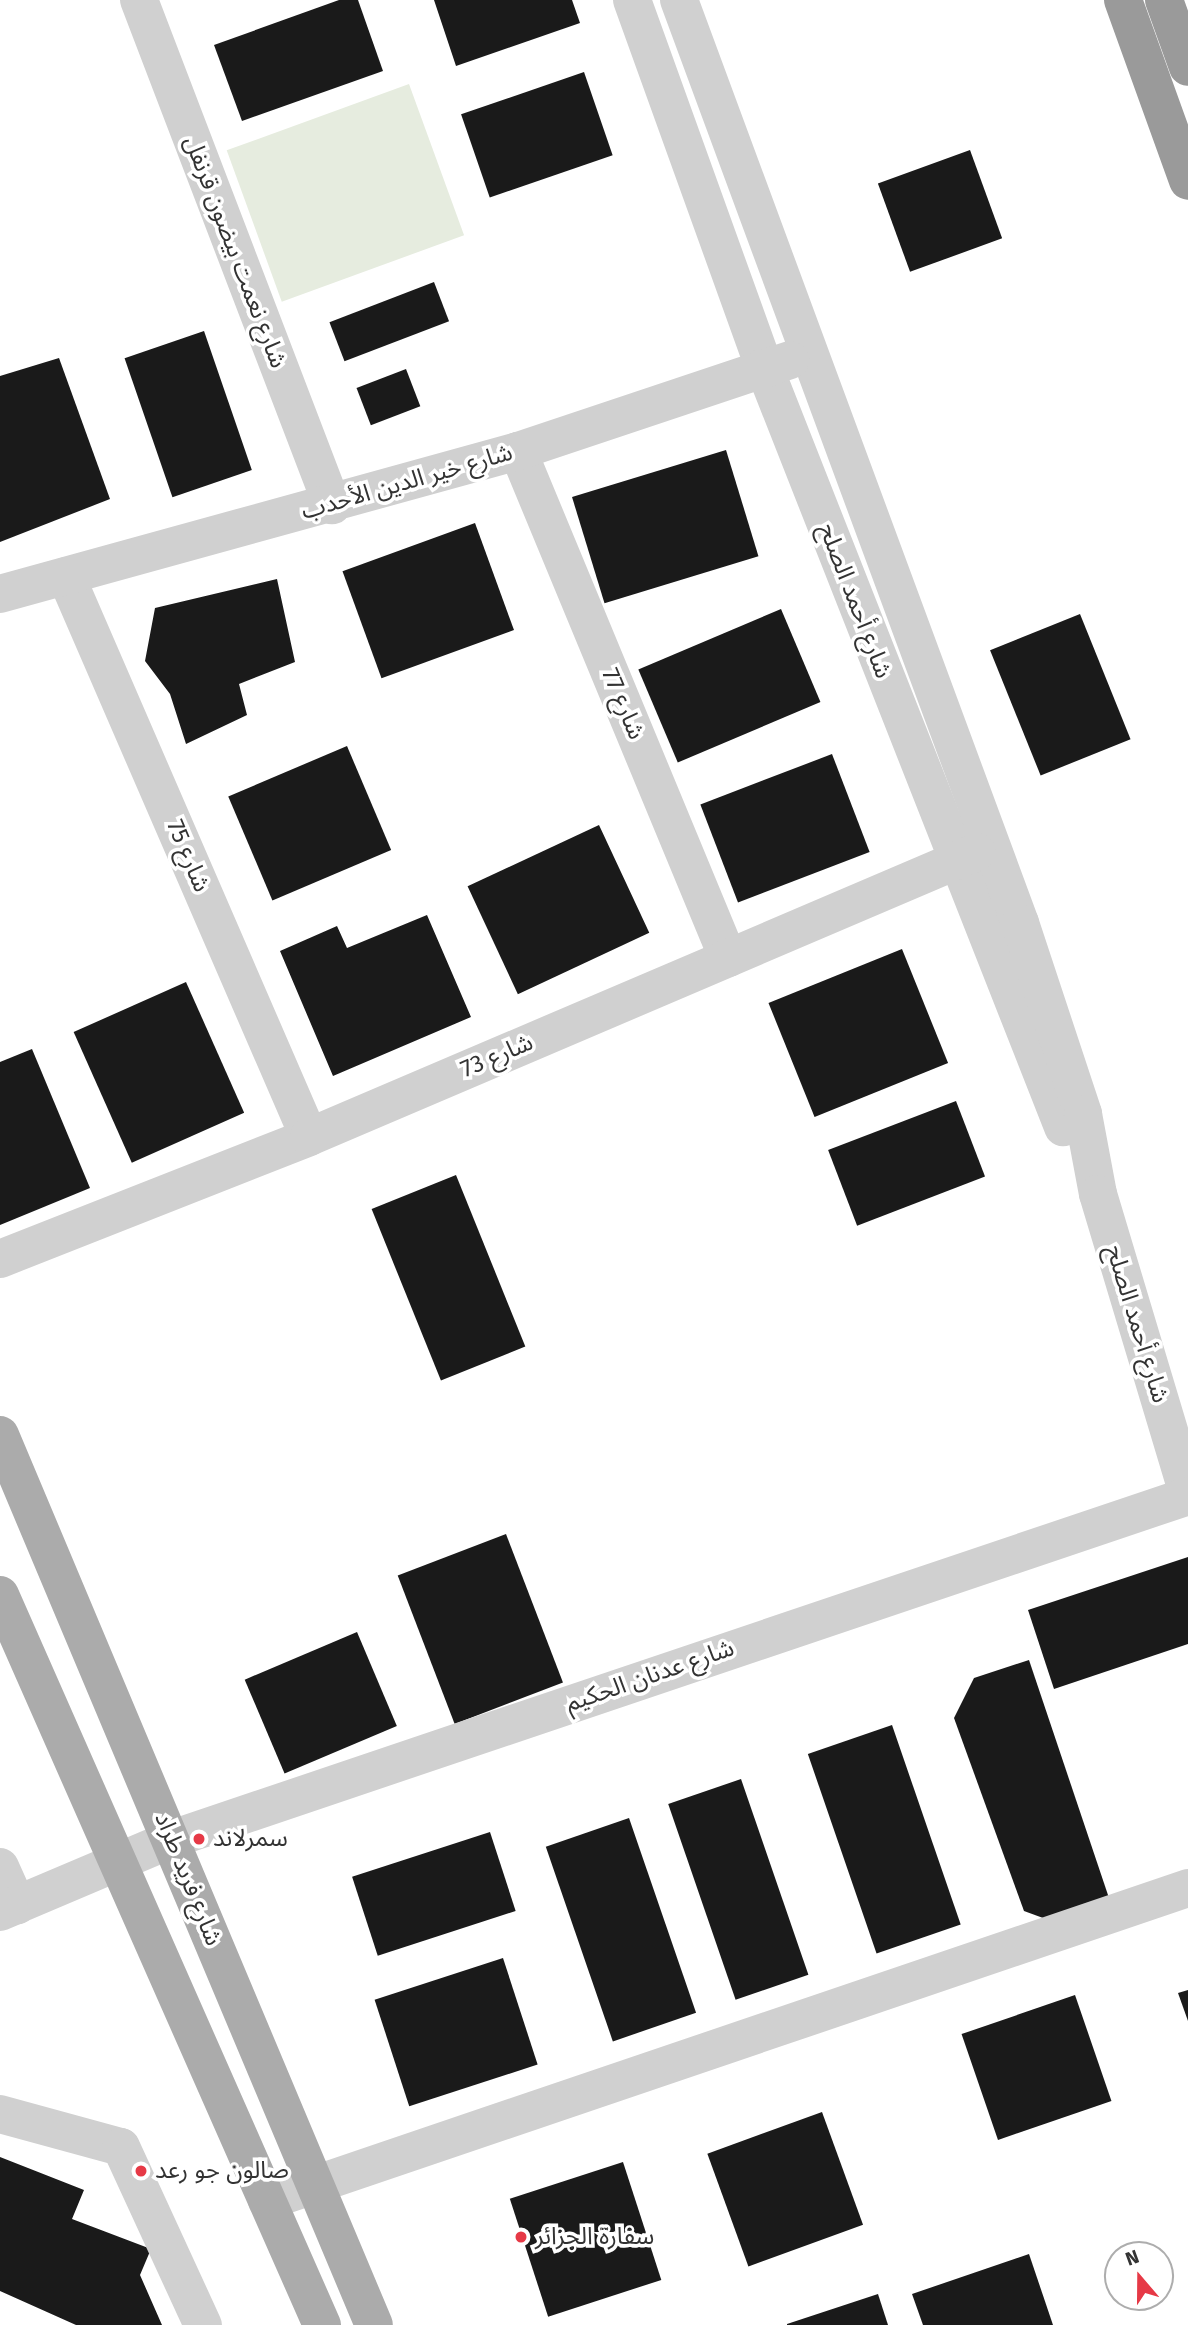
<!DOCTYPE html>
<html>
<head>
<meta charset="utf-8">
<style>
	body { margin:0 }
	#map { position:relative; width:1188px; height:2325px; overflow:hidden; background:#fff; font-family:"Fira Sans","Noto Sans Arabic",sans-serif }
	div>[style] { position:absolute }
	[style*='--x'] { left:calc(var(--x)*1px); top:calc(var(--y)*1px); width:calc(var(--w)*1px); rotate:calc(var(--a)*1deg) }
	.green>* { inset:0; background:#e6ecdf; transform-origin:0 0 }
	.building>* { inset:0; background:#1a1a1a; transform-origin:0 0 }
	.minor>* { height:38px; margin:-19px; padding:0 19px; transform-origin:19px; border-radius:19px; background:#d0d0d0 }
	.major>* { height:38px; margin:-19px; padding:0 19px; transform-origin:19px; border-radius:19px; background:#ababab }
	.highway>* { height:38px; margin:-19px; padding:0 19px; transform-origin:19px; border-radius:19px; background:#9a9a9a }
	.dots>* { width:19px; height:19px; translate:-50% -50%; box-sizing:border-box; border:4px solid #fff; border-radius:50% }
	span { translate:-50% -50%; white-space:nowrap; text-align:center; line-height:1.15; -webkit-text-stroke:7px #fff; paint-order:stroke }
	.street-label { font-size:24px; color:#333 }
	.poi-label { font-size:24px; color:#333 }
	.left { translate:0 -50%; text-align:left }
	.north { position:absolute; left:1104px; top:2241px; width:70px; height:70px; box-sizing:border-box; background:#fff; border:2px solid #adadad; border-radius:50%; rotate:340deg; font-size:19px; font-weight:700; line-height:28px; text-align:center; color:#333 }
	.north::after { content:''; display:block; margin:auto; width:24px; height:32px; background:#e63946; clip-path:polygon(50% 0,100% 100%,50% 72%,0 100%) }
</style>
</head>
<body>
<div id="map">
	<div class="green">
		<i style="left:409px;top:84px;width:161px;height:194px;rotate:70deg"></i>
	</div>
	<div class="building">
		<i style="clip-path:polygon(339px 0,358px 0,383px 71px,242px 121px,214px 45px)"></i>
		<i style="clip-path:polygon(434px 0,572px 0,580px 23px,456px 66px)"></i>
		<i style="left:584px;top:72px;width:88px;height:130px;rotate:71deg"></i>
		<i style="left:970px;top:150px;width:94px;height:98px;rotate:70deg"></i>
		<i style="left:434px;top:282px;width:42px;height:112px;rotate:69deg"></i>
		<i style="left:204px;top:331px;width:147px;height:84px;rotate:71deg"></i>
		<i style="clip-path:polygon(59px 358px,110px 499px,0 542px,0 376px)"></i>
		<i style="left:406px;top:369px;width:40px;height:53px;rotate:69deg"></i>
		<i style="left:726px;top:450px;width:111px;height:161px;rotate:73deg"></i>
		<i style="left:475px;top:523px;width:114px;height:141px;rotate:70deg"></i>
		<i style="clip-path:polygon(277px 579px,295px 662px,239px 684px,247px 715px,186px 744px,170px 694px,145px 661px,155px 608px)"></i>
		<i style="left:781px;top:609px;width:101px;height:155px;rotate:67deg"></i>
		<i style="left:1080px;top:614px;width:135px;height:97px;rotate:68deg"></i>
		<i style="left:347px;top:746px;width:113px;height:129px;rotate:67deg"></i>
		<i style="left:832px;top:754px;width:105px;height:141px;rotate:69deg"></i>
		<i style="left:599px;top:825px;width:119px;height:145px;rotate:65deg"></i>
		<i style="clip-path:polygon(427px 915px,471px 1017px,333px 1076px,280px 951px,337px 926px,347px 948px)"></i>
		<i style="left:902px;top:949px;width:123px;height:144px;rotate:68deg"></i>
		<i style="left:186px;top:982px;width:143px;height:123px;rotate:66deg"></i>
		<i style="clip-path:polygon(32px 1049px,90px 1188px,0 1225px,0 1062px)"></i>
		<i style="left:956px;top:1101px;width:81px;height:137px;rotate:69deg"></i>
		<i style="left:456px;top:1175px;width:185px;height:91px;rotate:68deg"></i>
		<i style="left:506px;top:1534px;width:159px;height:116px;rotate:69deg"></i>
		<i style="clip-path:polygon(1188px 1557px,1188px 1644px,1054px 1689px,1028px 1610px)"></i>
		<i style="left:357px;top:1632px;width:102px;height:122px;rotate:67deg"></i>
		<i style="clip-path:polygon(1029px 1660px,1110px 1901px,1054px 1922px,1024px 1911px,954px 1718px,974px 1678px)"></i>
		<i style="left:892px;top:1725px;width:211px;height:89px;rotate:71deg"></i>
		<i style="left:741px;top:1779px;width:207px;height:77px;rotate:71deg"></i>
		<i style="left:629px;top:1818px;width:206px;height:88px;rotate:71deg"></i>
		<i style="left:490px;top:1832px;width:83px;height:145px;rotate:72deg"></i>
		<i style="left:503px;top:1958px;width:112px;height:135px;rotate:72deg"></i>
		<i style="clip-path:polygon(1188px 1990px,1188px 2021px,1178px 1993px)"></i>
		<i style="left:1075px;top:1995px;width:112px;height:120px;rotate:71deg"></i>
		<i style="left:822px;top:2112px;width:120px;height:122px;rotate:70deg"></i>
		<i style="clip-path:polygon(0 2157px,84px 2190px,72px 2219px,151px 2249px,140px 2275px,162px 2325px,76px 2325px,0 2291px)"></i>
		<i style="left:623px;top:2162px;width:124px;height:119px;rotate:72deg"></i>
		<i style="clip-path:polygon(1029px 2254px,1053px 2325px,923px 2325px,912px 2294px)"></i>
		<i style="clip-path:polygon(878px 2294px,888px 2325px,787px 2325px,787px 2324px)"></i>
	</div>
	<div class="minor">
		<i style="--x:139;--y:0;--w:541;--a:69.08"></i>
		<i style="--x:632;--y:0;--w:390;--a:70.2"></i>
		<i style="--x:764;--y:367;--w:817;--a:68.52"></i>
		<i style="--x:679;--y:0;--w:984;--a:69.72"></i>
		<i style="--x:1020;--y:923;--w:201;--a:71.7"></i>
		<i style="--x:1083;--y:1114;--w:81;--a:79.4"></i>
		<i style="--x:1098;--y:1194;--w:313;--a:73.3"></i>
		<i style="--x:518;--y:451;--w:549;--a:67.5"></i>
		<i style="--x:66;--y:576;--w:611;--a:66.58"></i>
		<i style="--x:0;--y:594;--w:537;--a:-15.43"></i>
		<i style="--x:518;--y:451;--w:287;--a:-18.5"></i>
		<i style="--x:0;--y:1259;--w:332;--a:-21.5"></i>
		<i style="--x:309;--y:1137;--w:726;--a:-23.11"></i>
		<i style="--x:0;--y:1867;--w:42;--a:65.9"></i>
		<i style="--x:0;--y:1912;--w:187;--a:-23"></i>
		<i style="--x:172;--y:1839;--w:1072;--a:-18.65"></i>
		<i style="--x:0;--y:2114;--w:125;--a:15.3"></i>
		<i style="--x:121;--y:2147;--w:196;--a:65.3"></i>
		<i style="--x:267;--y:2201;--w:973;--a:-18.77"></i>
	</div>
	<div class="major">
		<i style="--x:0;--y:1435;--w:965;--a:67.21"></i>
		<i style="--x:0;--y:1595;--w:798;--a:66.2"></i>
	</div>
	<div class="highway">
		<i style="--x:1123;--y:0;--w:192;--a:70.2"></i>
		<i style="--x:1164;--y:0;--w:71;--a:70.3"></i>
	</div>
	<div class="dots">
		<i style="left:199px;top:1839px;background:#e63946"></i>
		<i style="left:141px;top:2171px;background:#e63946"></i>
		<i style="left:521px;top:2237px;background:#e63946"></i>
	</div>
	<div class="street-label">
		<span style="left:235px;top:252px;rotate:69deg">شارع نعمت بيضون قرنفل</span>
		<span style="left:407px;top:482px;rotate:-16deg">شارع خير الدين الأحدب</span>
		<span style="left:855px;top:601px;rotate:69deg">شارع أحمد الصلح</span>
		<span style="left:623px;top:704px;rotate:67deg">شارع 77</span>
		<span style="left:188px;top:856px;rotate:67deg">شارع 75</span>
		<span style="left:497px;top:1056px;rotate:-23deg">شارع 73</span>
		<span style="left:1137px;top:1324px;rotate:73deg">شارع أحمد الصلح</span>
		<span style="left:650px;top:1676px;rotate:-19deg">شارع عدنان الحكيم</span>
		<span style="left:188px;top:1879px;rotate:68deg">شارع فريد طراد</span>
	</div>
	<div class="poi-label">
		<span class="left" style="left:213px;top:1839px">سمرلاند</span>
		<span class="left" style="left:155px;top:2171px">صالون جو رعد</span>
		<span class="left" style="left:535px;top:2237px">سفارة الجزائر</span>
	</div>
	<div class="north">N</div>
</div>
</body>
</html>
